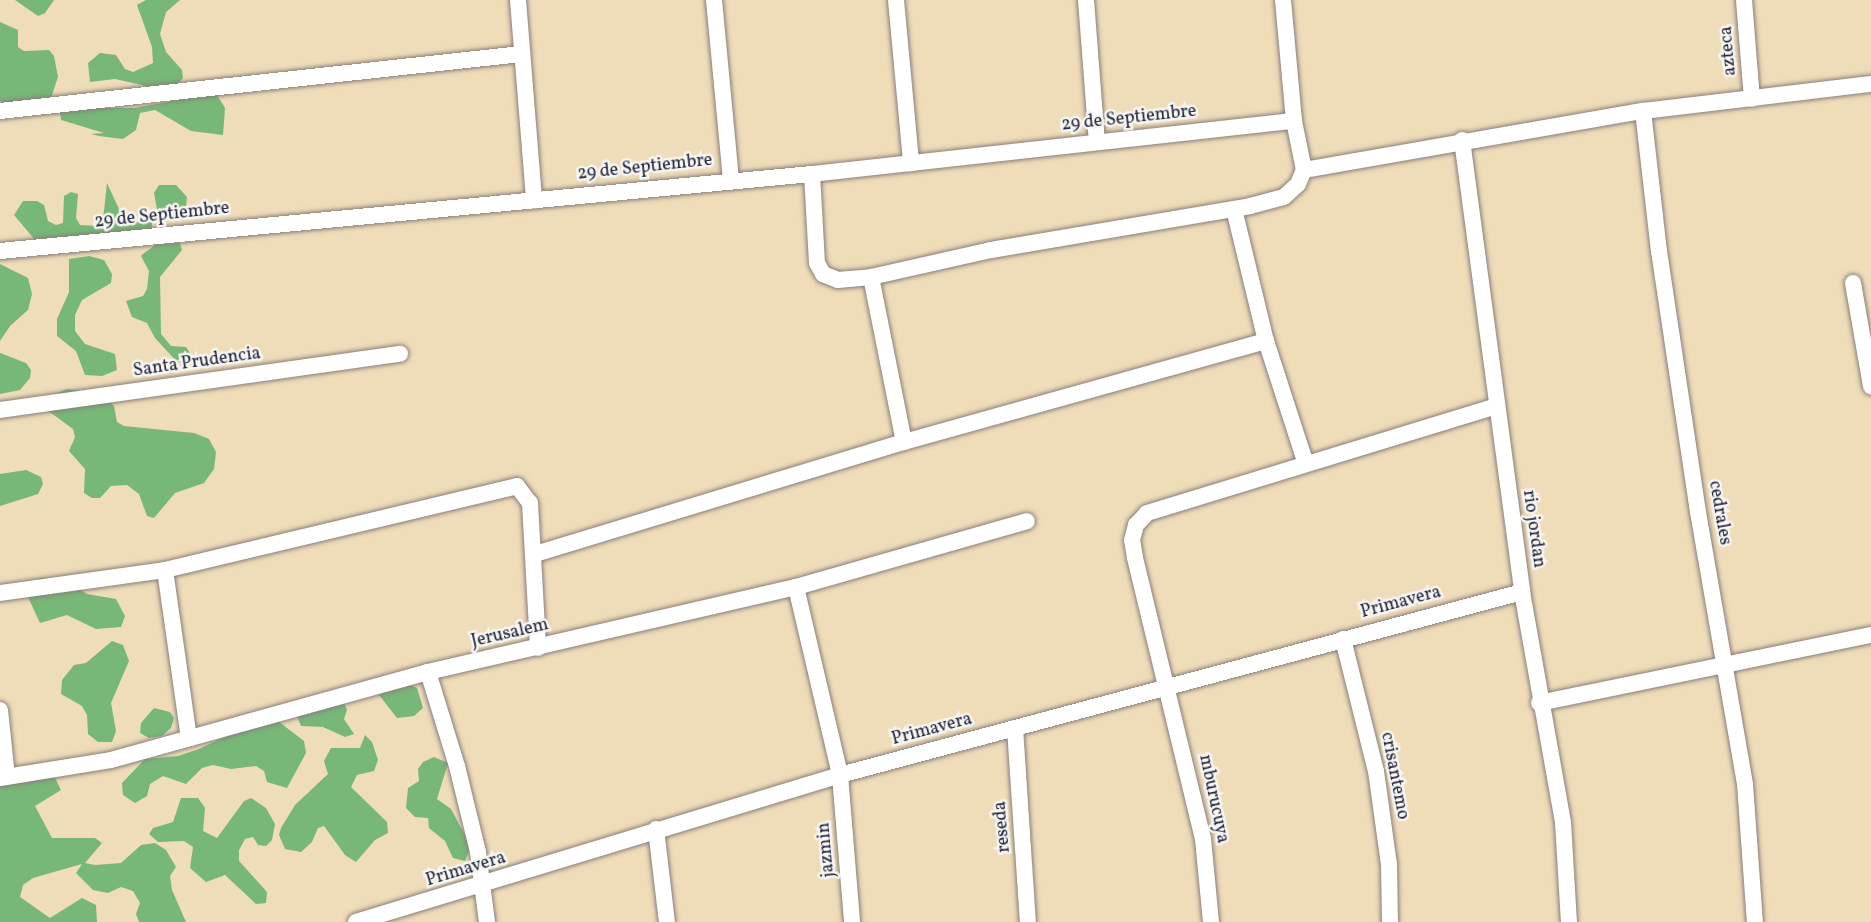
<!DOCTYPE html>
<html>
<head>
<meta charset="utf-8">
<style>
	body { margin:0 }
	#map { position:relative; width:1871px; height:922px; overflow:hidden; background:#efdcb9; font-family:Vollkorn,serif }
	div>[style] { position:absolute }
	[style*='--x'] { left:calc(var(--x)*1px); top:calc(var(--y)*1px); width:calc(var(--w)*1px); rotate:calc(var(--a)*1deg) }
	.forest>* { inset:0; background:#77b778 }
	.roads { filter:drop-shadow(0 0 2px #887f7a) drop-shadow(0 0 2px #887f7a) }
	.street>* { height:16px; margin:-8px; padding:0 8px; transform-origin:8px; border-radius:8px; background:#fff }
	span { translate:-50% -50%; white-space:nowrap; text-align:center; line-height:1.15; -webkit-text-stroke:5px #f6f6f2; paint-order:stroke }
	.street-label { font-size:18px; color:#22223b }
</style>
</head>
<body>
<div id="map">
	<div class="forest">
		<i style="clip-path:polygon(15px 0,54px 0,45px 13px,38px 16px)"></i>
		<i style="clip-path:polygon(146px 0,180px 0,166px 12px,160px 34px,166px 52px,182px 70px,183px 78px,178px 84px,155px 88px,115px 79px,90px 82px,88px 63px,100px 53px,116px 55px,125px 69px,133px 72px,153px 63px,152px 47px,137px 5px)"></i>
		<i style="clip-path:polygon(0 22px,18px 30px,18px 47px,24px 51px,49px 50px,54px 56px,58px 77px,50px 101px,16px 106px,0 101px)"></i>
		<i style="clip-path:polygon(216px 93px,225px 108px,223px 135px,191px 131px,155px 110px,140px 113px,136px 130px,123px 139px,99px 136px,91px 134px,104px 133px,61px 120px,60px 112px,67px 108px,134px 108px)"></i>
		<i style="clip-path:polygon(107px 183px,124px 220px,152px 222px,152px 230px,35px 240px,14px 215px,23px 201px,37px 201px,44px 205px,48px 221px,56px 225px,63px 223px,64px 196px,71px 192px,78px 194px,76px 218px,80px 225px,97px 226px,103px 220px)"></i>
		<i style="clip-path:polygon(159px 185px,176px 185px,187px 197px,185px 214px,181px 220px,163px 217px,157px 209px,154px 193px)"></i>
		<i style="clip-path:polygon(180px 243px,182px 250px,160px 277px,161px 334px,171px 346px,186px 347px,190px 353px,178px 363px,155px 338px,147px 323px,132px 317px,126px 301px,143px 296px,147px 289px,149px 271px,141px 256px,144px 253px,157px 244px)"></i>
		<i style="clip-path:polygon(89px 256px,104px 260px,112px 274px,111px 283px,82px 300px,75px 315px,75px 331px,85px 344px,115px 354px,117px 370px,102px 376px,85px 375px,76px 351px,57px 336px,57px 319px,69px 292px,69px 259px)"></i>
		<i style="clip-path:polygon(0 264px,28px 278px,32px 294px,28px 310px,10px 326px,0 341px)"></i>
		<i style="clip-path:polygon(0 353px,26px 363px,31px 370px,30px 378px,20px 390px,0 394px)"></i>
		<i style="clip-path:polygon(67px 389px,102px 393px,114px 406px,117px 422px,124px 426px,194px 433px,209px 439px,216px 452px,214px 469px,204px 483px,175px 493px,154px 518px,147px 516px,139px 494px,127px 485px,111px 486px,100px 498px,92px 498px,84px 493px,85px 469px,69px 451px,75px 437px,73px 429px,47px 410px,51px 396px)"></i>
		<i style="clip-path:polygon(26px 470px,41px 477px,43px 484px,38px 494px,0 506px,0 474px)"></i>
		<i style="clip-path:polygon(40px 578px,62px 578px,87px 594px,116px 599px,125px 616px,121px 627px,96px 629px,67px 615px,40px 623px,27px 595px,31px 584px)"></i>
		<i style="clip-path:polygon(112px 641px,123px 645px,129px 661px,111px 703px,116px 731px,112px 742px,98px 742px,88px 734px,87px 715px,82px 706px,61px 694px,62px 680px,74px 665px,86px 663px)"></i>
		<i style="clip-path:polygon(406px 683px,417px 688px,423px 708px,414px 716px,397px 718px,379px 695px,383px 685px)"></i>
		<i style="clip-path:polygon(342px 698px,347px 710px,344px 719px,354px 734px,345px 737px,323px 727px,301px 726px,296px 714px)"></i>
		<i style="clip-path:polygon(154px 708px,170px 712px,174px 718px,171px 728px,162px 736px,149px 738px,140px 733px,141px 723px)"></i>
		<i style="clip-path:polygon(270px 715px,304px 741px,306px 753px,287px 788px,267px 782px,264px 771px,256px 766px,231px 769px,213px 765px,202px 768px,186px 784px,163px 776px,150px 784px,147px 796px,135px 803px,123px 795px,122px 783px,145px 759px,178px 756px,199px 749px)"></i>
		<i style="clip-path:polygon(365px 735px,372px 742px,378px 760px,374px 771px,357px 775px,351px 787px,387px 822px,388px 833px,375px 840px,356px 862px,345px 855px,324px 826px,318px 828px,312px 842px,301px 852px,285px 849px,279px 835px,281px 828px,295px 805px,328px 774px,324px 761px,331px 748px,360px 748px)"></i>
		<i style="clip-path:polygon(434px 757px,448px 763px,437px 799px,451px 809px,466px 837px,470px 849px,465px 861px,453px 858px,445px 841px,429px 828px,428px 818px,415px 817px,406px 808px,408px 788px,419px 781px,418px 769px,423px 762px)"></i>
		<i style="clip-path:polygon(51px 770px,61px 790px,35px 806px,52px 838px,95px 838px,102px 843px,85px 863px,95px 865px,121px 863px,141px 845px,155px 843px,166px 850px,176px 867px,170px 876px,172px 890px,186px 922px,139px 922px,136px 914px,140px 903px,133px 891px,121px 887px,108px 893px,93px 890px,76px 873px,82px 864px,33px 878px,23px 885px,20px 897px,50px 918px,82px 898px,96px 905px,97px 922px,0 922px,0 785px)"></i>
		<i style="clip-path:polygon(181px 798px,198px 798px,205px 808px,203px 831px,217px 838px,244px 801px,251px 798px,266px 808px,275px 824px,272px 840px,266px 846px,258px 845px,253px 837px,245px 839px,239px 850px,239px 861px,267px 892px,266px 903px,256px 904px,225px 875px,206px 882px,190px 868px,193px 847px,184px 841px,158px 842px,149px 834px,153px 828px,173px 822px)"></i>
	</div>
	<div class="roads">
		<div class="street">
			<i style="--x:518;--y:0;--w:201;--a:85.4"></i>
			<i style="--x:714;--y:0;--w:180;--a:84.6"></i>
			<i style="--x:896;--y:0;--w:164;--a:84.7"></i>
			<i style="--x:1086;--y:0;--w:142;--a:85.6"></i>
			<i style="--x:1283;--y:0;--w:121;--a:84.8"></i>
			<i style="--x:1294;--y:121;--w:50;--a:78.5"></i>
			<i style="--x:1304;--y:170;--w:344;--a:-9.9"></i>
			<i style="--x:1643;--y:111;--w:230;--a:-6.8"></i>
			<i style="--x:1744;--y:0;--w:99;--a:85.4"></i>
			<i style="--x:0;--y:111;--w:524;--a:-6.24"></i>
			<i style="--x:1643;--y:111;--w:141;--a:83.5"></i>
			<i style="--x:1659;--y:251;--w:264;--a:81.5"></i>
			<i style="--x:1698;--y:512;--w:276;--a:80.2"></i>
			<i style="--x:1745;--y:784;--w:138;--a:85.9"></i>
			<i style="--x:1462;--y:140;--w:456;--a:82.4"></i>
			<i style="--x:1522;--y:592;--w:234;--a:79.9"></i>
			<i style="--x:1563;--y:822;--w:100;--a:86.6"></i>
			<i style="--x:812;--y:174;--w:89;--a:86.8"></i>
			<i style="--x:817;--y:263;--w:13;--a:61"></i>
			<i style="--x:823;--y:274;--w:16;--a:22"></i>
			<i style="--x:838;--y:280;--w:33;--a:-5"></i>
			<i style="--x:871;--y:277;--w:123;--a:-12.7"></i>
			<i style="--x:991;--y:250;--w:263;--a:-9.6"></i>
			<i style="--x:1250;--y:206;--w:35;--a:-15"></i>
			<i style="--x:1284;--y:197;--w:19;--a:-43"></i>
			<i style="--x:1298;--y:184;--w:15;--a:-67"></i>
			<i style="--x:1234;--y:209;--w:136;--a:76.4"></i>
			<i style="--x:1266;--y:341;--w:129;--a:72"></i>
			<i style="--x:0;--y:251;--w:816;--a:-5.42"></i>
			<i style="--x:812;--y:174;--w:485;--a:-6.3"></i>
			<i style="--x:871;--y:277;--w:168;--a:78.7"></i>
			<i style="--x:1853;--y:283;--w:105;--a:80.1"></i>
			<i style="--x:0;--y:410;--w:404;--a:-8"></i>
			<i style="--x:535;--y:554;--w:386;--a:-16.9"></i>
			<i style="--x:904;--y:442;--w:376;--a:-15.6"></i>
			<i style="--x:165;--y:570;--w:362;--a:-13.4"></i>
			<i style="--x:517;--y:486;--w:21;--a:53"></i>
			<i style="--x:530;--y:503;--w:145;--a:86.8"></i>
			<i style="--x:796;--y:587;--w:193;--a:76.8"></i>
			<i style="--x:840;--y:775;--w:147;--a:85.3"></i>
			<i style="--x:0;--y:593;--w:167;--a:-7.9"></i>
			<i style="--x:165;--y:570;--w:170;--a:81.9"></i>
			<i style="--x:1343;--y:639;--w:136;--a:76"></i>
			<i style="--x:1376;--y:771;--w:95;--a:82.1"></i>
			<i style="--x:1389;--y:865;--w:57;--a:89"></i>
			<i style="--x:428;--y:672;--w:98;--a:72.9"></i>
			<i style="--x:457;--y:766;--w:89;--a:76.3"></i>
			<i style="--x:478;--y:852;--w:71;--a:82.7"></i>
			<i style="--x:1539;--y:703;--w:339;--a:-11.6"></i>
			<i style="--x:0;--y:710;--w:67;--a:84"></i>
			<i style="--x:1015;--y:728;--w:194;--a:86.2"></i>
			<i style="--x:0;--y:778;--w:112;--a:-9.2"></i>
			<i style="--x:111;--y:760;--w:329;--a:-15.5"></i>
			<i style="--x:428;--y:672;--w:378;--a:-13"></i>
			<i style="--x:796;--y:587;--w:240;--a:-15.9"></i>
			<i style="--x:656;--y:829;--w:94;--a:83.3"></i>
			<i style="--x:356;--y:922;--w:506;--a:-16.89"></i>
			<i style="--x:840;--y:775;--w:706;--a:-15.02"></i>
			<i style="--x:1211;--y:922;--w:83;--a:-95.5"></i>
			<i style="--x:1203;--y:839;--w:290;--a:-103.6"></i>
			<i style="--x:1135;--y:557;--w:17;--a:-100"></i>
			<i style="--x:1132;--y:540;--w:16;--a:-75"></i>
			<i style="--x:1136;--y:525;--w:16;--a:-47"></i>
			<i style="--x:1147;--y:513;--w:365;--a:-17"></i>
		</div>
	</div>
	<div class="street-label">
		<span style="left:1729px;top:51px;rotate:-95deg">azteca</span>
		<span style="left:1129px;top:119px;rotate:-6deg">29 de Septiembre</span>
		<span style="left:645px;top:168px;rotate:-6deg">29 de Septiembre</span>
		<span style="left:162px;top:216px;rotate:-6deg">29 de Septiembre</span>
		<span style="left:197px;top:363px;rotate:-8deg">Santa Prudencia</span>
		<span style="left:1719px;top:513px;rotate:80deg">cedrales</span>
		<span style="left:1533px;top:529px;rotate:82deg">rio jordan</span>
		<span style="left:1401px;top:603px;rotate:-15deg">Primavera</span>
		<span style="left:510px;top:634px;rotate:-13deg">Jerusalem</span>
		<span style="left:932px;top:730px;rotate:-15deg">Primavera</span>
		<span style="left:1394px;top:776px;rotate:79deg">crisantemo</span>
		<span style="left:1213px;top:799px;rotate:78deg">mburucuya</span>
		<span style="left:1003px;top:827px;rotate:-95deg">reseda</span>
		<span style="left:827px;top:850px;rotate:-95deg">jazmin</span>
		<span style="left:466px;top:870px;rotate:-17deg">Primavera</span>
	</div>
</div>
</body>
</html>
